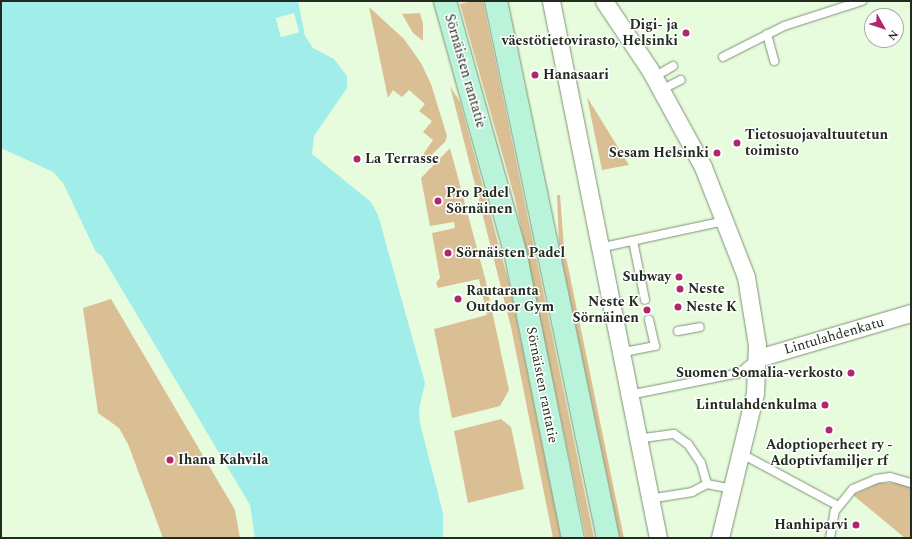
<!DOCTYPE html>
<html>
<head>
<meta charset="utf-8">
<style>
	body { margin:0 }
	#map { position:relative; width:912px; height:539px; overflow:hidden; background:#e7fcdd; font-family:Spectral,serif }
	div>[style] { position:absolute }
	[style*='--x'] { left:calc(var(--x)*1px); top:calc(var(--y)*1px); width:calc(var(--w)*1px); rotate:calc(var(--a)*1deg) }
	.green>* { inset:0; background:#dbbf94 }
	.water>* { inset:0; background:#a1ede9 }
	.pier>* { inset:0; background:#e7fcdd; transform-origin:0 0 }
	.roads { filter:drop-shadow(0 0 1px #7e9175) drop-shadow(0 0 1px #7e9175) }
	.service>* { height:8px; margin:-4px; padding:0 4px; transform-origin:4px; border-radius:4px; background:#fff }
	.minor>* { height:17px; margin:-8.5px; padding:0 8.5px; transform-origin:8.5px; border-radius:8.5px; background:#fff }
	.primary>* { height:22px; margin:-11px; padding:0 11px; transform-origin:11px; border-radius:11px; background:#b9f3da }
	.dots>* { width:11px; height:11px; translate:-50% -50%; box-sizing:border-box; border:2px solid #fff; border-radius:50% }
	span { translate:-50% -50%; white-space:nowrap; text-align:center; line-height:1.15; -webkit-text-stroke:3px #fff; paint-order:stroke }
	.poi-label { font-size:14px; color:#232b20; font-weight:700 }
	.right { translate:-100% -50%; text-align:right }
	.left { translate:0 -50%; text-align:left }
	.street-label { font-size:14px; color:#232b20 }
	.frame { position:absolute; inset:0; border:2px solid #232b20; pointer-events:none }
	.north { position:absolute; left:864px; top:8px; width:40px; height:40px; box-sizing:border-box; background:#fff; border:1px solid #a7aaa6; border-radius:50%; rotate:129deg; font-size:11px; font-weight:700; line-height:16px; text-align:center; color:#232b20 }
	.north::after { content:''; display:block; margin:auto; width:14px; height:18px; background:#af286e; clip-path:polygon(50% 0,100% 100%,50% 72%,0 100%) }
</style>
</head>
<body>
<div id="map">
	<div class="green">
		<i style="clip-path:polygon(473px 1px,483px 1px,594px 538px,586px 538px,515px 199px,460px 4px)"></i>
		<i style="clip-path:polygon(369px 7px,404px 39px,421px 63px,431px 84px,447px 136px,445px 142px,423px 163px,424px 153px,433px 140px,423px 132px,432px 121px,419px 111px,425px 104px,409px 90px,402px 97px,393px 90px,388px 98px)"></i>
		<i style="clip-path:polygon(420px 13px,423px 24px,423px 41px,413px 33px,402px 14px)"></i>
		<i style="clip-path:polygon(450px 86px,460px 102px,510px 287px,561px 538px,553px 538px,511px 327px)"></i>
		<i style="clip-path:polygon(587px 97px,629px 165px,602px 170px)"></i>
		<i style="clip-path:polygon(450px 148px,485px 278px,509px 390px,500px 406px,452px 418px,434px 329px,487px 315px,479px 279px,438px 288px,436px 283px,440px 278px,432px 233px,455px 228px,454px 222px,430px 226px,421px 178px)"></i>
		<i style="clip-path:polygon(557px 195px,560px 195px,564px 247px,624px 538px,620px 538px,559px 246px)"></i>
		<i style="clip-path:polygon(111px 299px,235px 510px,240px 538px,163px 538px,128px 444px,119px 428px,98px 413px,83px 308px)"></i>
		<i style="clip-path:polygon(501px 419px,511px 427px,524px 489px,468px 503px,454px 431px)"></i>
		<i style="clip-path:polygon(878px 483px,899px 483px,911px 487px,911px 538px,905px 538px,853px 495px)"></i>
	</div>
	<div class="water">
		<i style="clip-path:polygon(1px 1px,298px 1px,305px 36px,313px 48px,334px 59px,347px 76px,347px 88px,314px 136px,312px 154px,371px 202px,378px 215px,425px 383px,419px 409px,420px 423px,443px 513px,443px 538px,255px 538px,250px 505px,102px 256px,96px 252px,63px 183px,53px 172px,1px 148px)"></i>
	</div>
	<div class="pier">
		<i style="left:294px;top:13px;width:20px;height:19px;rotate:75deg"></i>
	</div>
	<div class="roads">
		<div class="service">
			<i style="--x:767;--y:34;--w:28;--a:75"></i>
			<i style="--x:723;--y:57;--w:68;--a:-26.9"></i>
			<i style="--x:784;--y:26;--w:82;--a:-17.8"></i>
			<i style="--x:654;--y:77;--w:22;--a:-30"></i>
			<i style="--x:661;--y:90;--w:22;--a:-27"></i>
			<i style="--x:633;--y:241;--w:60;--a:78.5"></i>
			<i style="--x:599;--y:248;--w:129;--a:-12.1"></i>
			<i style="--x:678;--y:331;--w:22;--a:-10"></i>
			<i style="--x:619;--y:353;--w:37;--a:-11"></i>
			<i style="--x:655;--y:346;--w:27;--a:-103"></i>
			<i style="--x:629;--y:395;--w:112;--a:-11.3"></i>
			<i style="--x:739;--y:373;--w:22;--a:-39"></i>
			<i style="--x:637;--y:439;--w:37;--a:-8"></i>
			<i style="--x:674;--y:434;--w:17;--a:36"></i>
			<i style="--x:688;--y:444;--w:23;--a:56"></i>
			<i style="--x:701;--y:463;--w:22;--a:74"></i>
			<i style="--x:742;--y:454;--w:109;--a:28.4"></i>
			<i style="--x:649;--y:499;--w:44;--a:-9.2"></i>
			<i style="--x:692;--y:492;--w:17;--a:-28"></i>
			<i style="--x:707;--y:484;--w:26;--a:11"></i>
			<i style="--x:830;--y:538;--w:27;--a:-80"></i>
			<i style="--x:835;--y:511;--w:28;--a:-51"></i>
			<i style="--x:853;--y:489;--w:25;--a:-23"></i>
			<i style="--x:876;--y:479;--w:14;--a:-8"></i>
			<i style="--x:890;--y:477;--w:22;--a:16"></i>
		</div>
		<div class="minor">
			<i style="--x:551;--y:1;--w:548;--a:78.73"></i>
			<i style="--x:604;--y:1;--w:83;--a:56.3"></i>
			<i style="--x:650;--y:70;--w:111;--a:61.3"></i>
			<i style="--x:703;--y:167;--w:118;--a:68.6"></i>
			<i style="--x:746;--y:277;--w:69;--a:80.8"></i>
			<i style="--x:757;--y:345;--w:48;--a:92.4"></i>
			<i style="--x:755;--y:393;--w:149;--a:103.6"></i>
			<i style="--x:758;--y:358;--w:159;--a:-16.4"></i>
		</div>
		<div class="primary">
			<i style="--x:445;--y:1;--w:265;--a:74.4"></i>
			<i style="--x:516;--y:256;--w:288;--a:78.6"></i>
			<i style="--x:496;--y:1;--w:549;--a:78.22"></i>
		</div>
	</div>
	<div class="dots">
		<i style="left:686px;top:33px;background:#af286e"></i>
		<i style="left:535px;top:75px;background:#af286e"></i>
		<i style="left:737px;top:143px;background:#af286e"></i>
		<i style="left:717px;top:153px;background:#af286e"></i>
		<i style="left:357px;top:159px;background:#af286e"></i>
		<i style="left:438px;top:201px;background:#af286e"></i>
		<i style="left:448px;top:253px;background:#af286e"></i>
		<i style="left:679px;top:277px;background:#af286e"></i>
		<i style="left:680px;top:289px;background:#af286e"></i>
		<i style="left:458px;top:299px;background:#af286e"></i>
		<i style="left:678px;top:307px;background:#af286e"></i>
		<i style="left:647px;top:310px;background:#af286e"></i>
		<i style="left:851px;top:373px;background:#af286e"></i>
		<i style="left:825px;top:405px;background:#af286e"></i>
		<i style="left:829px;top:430px;background:#af286e"></i>
		<i style="left:170px;top:460px;background:#af286e"></i>
		<i style="left:856px;top:525px;background:#af286e"></i>
	</div>
	<div class="poi-label">
		<span class="right" style="left:678px;top:33px">Digi- ja<br>väestötietovirasto, Helsinki</span>
		<span class="left" style="left:543px;top:75px">Hanasaari</span>
		<span class="left" style="left:745px;top:143px">Tietosuojavaltuutetun<br>toimisto</span>
		<span class="right" style="left:709px;top:153px">Sesam Helsinki</span>
		<span class="left" style="left:365px;top:159px">La Terrasse</span>
		<span class="left" style="left:446px;top:201px">Pro Padel<br>Sörnäinen</span>
		<span class="left" style="left:456px;top:253px">Sörnäisten Padel</span>
		<span class="right" style="left:671px;top:277px">Subway</span>
		<span class="left" style="left:688px;top:289px">Neste</span>
		<span class="left" style="left:466px;top:299px">Rautaranta<br>Outdoor Gym</span>
		<span class="right" style="left:639px;top:310px">Neste K<br>Sörnäinen</span>
		<span class="left" style="left:686px;top:307px">Neste K</span>
		<span class="right" style="left:843px;top:373px">Suomen Somalia-verkosto</span>
		<span class="right" style="left:817px;top:405px">Lintulahdenkulma</span>
		<span style="left:829px;top:453px">Adoptioperheet ry -<br>Adoptivfamiljer rf</span>
		<span class="left" style="left:178px;top:460px">Ihana Kahvila</span>
		<span class="right" style="left:848px;top:525px">Hanhiparvi</span>
	</div>
	<div class="street-label">
		<span style="left:465px;top:71px;rotate:74deg">Sörnäisten rantatie</span>
		<span style="left:834px;top:336px;rotate:-16deg">Lintulahdenkatu</span>
		<span style="left:542px;top:385px;rotate:79deg">Sörnäisten rantatie</span>
	</div>
	<div class="frame"></div>
	<div class="north">N</div>
</div>
</body>
</html>
